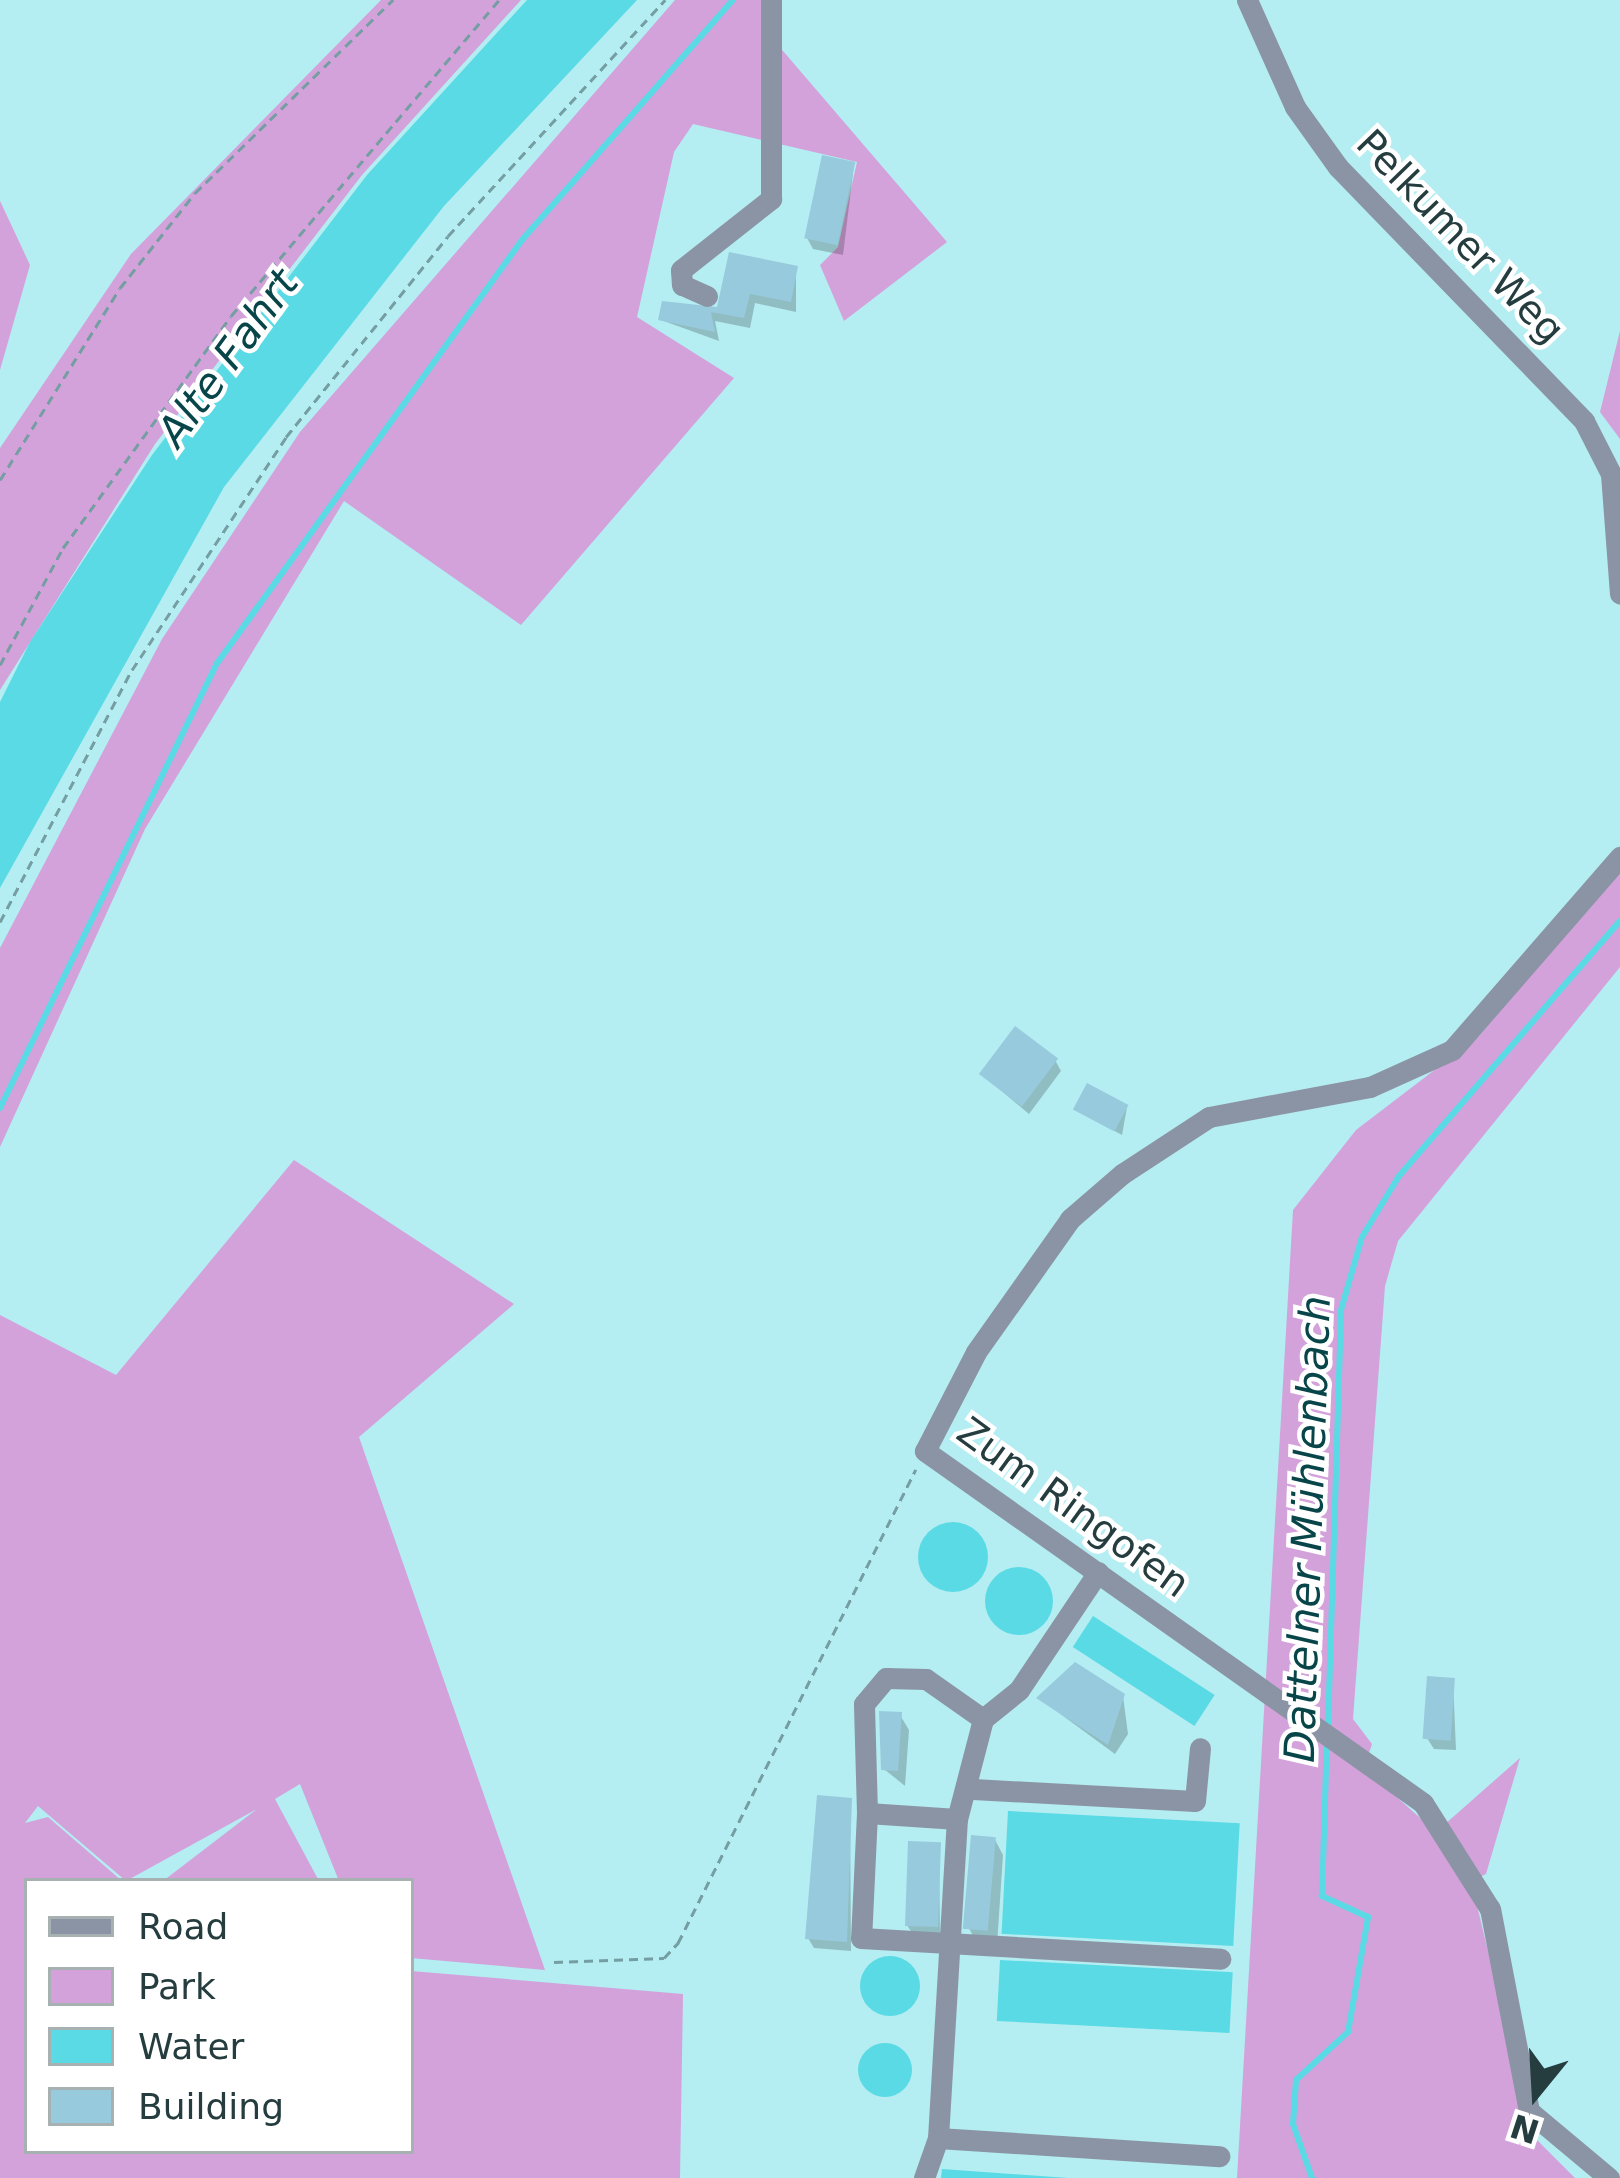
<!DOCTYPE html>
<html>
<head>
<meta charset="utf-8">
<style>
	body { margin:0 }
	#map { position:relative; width:1620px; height:2178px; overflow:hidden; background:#b4edf2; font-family:"DejaVu Sans",sans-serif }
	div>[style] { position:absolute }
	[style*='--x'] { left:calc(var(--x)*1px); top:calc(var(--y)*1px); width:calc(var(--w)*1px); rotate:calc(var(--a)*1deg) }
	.green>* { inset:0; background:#d3a2da }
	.water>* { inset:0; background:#59dae4; transform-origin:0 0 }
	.round { border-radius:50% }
	.shadow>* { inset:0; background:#0003 }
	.stream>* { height:6px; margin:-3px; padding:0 3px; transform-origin:3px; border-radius:3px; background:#59dae4 }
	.building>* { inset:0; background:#97cadc; transform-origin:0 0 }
	.path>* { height:3px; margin-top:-1.5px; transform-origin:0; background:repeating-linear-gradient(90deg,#749ea2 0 9px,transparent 0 15px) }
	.minor>* { height:21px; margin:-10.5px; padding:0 10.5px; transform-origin:10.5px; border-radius:10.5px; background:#8b94a4 }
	span { translate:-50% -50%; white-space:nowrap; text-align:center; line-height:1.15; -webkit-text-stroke:9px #fff; paint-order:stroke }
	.street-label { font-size:39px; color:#263d3f }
	.water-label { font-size:42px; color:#084549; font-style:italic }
	.legend { position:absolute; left:24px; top:1878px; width:390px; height:276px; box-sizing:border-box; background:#fff; border:3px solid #a8b1b2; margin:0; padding:15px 21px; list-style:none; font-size:36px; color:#263d3f }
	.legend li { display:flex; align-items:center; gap:24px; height:60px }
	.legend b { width:60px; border:3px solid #a8b1b2 }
	.north { position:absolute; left:1476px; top:2034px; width:120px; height:120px; -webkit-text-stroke:9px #fff; paint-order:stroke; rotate:198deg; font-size:33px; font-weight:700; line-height:48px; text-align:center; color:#263d3f }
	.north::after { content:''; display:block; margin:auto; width:42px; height:54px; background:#263d3f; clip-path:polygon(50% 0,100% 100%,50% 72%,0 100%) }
</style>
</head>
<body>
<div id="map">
	<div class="green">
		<i style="clip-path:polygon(381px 0,521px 0,362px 175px,155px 444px,0 690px,0 448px,131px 254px)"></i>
		<i style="clip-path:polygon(675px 0,771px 0,777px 44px,947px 242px,844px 321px,820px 265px,838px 247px,857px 162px,693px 124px,674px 152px,637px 317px,734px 378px,521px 625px,344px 501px,145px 829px,0 1147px,0 948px,162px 639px,300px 432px)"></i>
		<i style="clip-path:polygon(0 201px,30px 265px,0 370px)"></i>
		<i style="clip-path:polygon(1620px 331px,1620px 439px,1600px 412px)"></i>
		<i style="clip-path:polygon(1620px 869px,1620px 967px,1398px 1241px,1385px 1286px,1353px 1719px,1372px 1744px,1364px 1768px,1436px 1832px,1520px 1758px,1486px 1874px,1471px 1881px,1533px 2136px,1575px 2178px,1237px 2178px,1293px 1210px,1356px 1130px,1479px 1036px)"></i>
		<i style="clip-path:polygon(294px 1160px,514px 1304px,359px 1437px,545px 1970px,411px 1958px,411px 1881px,339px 1881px,300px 1784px,275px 1799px,319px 1881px,163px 1881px,257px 1809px,126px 1881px,38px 1806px,25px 1823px,48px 1817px,122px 1881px,27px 1881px,27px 2151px,411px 2151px,411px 1971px,683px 1994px,680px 2178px,0 2178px,0 1315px,116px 1375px)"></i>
	</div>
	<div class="water">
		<i style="clip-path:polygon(527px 0,637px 0,444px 206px,224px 487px,0 888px,0 702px,30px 642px,152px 455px,367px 175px)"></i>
		<i class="round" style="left:918px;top:1522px;width:70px;height:70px"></i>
		<i class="round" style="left:985px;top:1567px;width:68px;height:68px"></i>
		<i style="left:1093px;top:1616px;width:145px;height:37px;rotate:33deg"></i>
		<i style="left:1008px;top:1811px;width:232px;height:123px;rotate:3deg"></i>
		<i class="round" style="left:860px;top:1956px;width:60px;height:60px"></i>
		<i style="left:1000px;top:1960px;width:233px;height:61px;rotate:3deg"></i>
		<i class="round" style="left:858px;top:2043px;width:54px;height:54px"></i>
		<i style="clip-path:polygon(942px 2169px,1068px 2178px,941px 2178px)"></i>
	</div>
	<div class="shadow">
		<i style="clip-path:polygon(854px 165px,843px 255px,813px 249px,807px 238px)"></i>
		<i style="clip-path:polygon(796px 269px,796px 312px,755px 303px,750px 328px,715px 321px,719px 341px,661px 320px,719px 311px)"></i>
		<i style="clip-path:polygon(1055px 1060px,1061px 1071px,1029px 1114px,980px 1073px)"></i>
		<i style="clip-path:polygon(1127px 1107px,1122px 1135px,1078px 1111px)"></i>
		<i style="clip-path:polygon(1453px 1681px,1456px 1750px,1434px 1749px,1427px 1738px)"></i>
		<i style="clip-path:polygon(1123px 1696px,1128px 1734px,1115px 1754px,1040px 1699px)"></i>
		<i style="clip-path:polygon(900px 1715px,909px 1730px,905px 1786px,884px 1769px)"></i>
		<i style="clip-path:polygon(850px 1801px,851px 1951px,814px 1948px,808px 1938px)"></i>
		<i style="clip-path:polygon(995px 1840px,1003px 1855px,997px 1945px,977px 1944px,969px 1928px)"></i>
		<i style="clip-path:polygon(939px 1845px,940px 1937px,914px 1936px,907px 1925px)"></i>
	</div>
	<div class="stream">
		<i style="--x:0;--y:1108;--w:496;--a:-64"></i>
		<i style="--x:218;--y:662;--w:520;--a:-54.23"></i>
		<i style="--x:522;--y:240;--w:320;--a:-48.7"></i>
		<i style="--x:1328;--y:1727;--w:417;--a:-88.2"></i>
		<i style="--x:1341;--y:1310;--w:76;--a:-74"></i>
		<i style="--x:1362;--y:1237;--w:71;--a:-58.8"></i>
		<i style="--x:1399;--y:1176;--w:337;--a:-49.1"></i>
		<i style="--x:1312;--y:2178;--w:57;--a:-109.4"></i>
		<i style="--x:1293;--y:2124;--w:44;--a:-86.1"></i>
		<i style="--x:1296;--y:2080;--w:71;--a:-42.7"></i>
		<i style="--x:1348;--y:2032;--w:117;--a:-80.1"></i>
		<i style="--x:1368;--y:1917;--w:51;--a:-155.5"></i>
		<i style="--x:1322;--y:1896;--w:156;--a:-88.2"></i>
	</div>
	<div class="building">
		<i style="left:822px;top:155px;width:34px;height:85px;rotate:12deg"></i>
		<i style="clip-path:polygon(729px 252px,798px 266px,791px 302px,750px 294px,744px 318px,711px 312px,715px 332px,658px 320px,662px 301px,717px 307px)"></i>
		<i style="left:1015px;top:1026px;width:54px;height:60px;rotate:37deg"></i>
		<i style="left:1087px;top:1083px;width:47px;height:30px;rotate:28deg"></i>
		<i style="clip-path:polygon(1075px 1662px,1125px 1694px,1108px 1745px,1036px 1698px)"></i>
		<i style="left:1427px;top:1676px;width:28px;height:63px;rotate:4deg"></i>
		<i style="clip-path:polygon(879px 1711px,902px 1712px,898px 1771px,881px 1770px)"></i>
		<i style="clip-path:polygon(817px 1795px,852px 1798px,847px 1942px,805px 1939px)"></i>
		<i style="left:971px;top:1835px;width:25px;height:94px;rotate:5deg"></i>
		<i style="left:908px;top:1841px;width:33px;height:85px;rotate:2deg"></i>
	</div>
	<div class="path">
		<i style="--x:0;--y:480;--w:226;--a:-58"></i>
		<i style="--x:120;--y:288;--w:121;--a:-51.7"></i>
		<i style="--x:195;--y:193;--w:277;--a:-44.3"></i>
		<i style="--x:0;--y:665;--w:133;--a:-61.7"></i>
		<i style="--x:63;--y:548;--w:286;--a:-54.1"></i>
		<i style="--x:231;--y:316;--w:414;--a:-49.7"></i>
		<i style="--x:0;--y:922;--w:284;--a:-62.4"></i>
		<i style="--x:132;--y:670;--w:279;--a:-56.5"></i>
		<i style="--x:286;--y:437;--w:258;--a:-51.1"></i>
		<i style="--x:448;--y:236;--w:321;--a:-47.4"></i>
		<i style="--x:554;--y:1962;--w:110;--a:-2.1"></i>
		<i style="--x:664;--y:1958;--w:21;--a:-47"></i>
		<i style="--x:678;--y:1943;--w:530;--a:-63.34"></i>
	</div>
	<div class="minor">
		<i style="--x:1247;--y:0;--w:117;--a:65.8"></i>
		<i style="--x:1295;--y:107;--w:74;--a:54.4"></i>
		<i style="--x:1338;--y:167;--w:354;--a:45.9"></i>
		<i style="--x:1584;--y:421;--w:59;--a:63"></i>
		<i style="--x:1611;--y:474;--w:120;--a:85.7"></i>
		<i style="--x:707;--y:296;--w:27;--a:-156"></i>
		<i style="--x:682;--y:285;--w:15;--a:-94"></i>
		<i style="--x:681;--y:270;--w:115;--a:-38.3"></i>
		<i style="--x:771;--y:199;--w:199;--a:-90"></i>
		<i style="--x:973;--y:1789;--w:222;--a:3.1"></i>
		<i style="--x:1195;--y:1801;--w:53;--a:-84.6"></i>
		<i style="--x:867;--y:1813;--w:109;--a:-91.6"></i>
		<i style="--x:864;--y:1704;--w:34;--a:-50"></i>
		<i style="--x:886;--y:1678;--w:40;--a:1.4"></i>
		<i style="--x:926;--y:1679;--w:70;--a:35.1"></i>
		<i style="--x:957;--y:1819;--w:90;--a:-176.2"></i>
		<i style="--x:867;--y:1813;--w:125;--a:92.7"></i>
		<i style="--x:861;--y:1938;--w:360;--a:3.3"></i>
		<i style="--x:938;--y:2138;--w:282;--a:3.7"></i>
		<i style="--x:924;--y:2178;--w:42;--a:-70.7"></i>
		<i style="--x:938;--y:2138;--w:320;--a:-86.6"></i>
		<i style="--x:957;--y:1819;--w:103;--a:-75.4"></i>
		<i style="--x:983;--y:1719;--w:46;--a:-38.9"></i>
		<i style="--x:1019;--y:1690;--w:142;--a:-56.2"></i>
		<i style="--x:1609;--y:2178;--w:104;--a:-140.1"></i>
		<i style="--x:1529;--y:2111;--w:206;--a:-100.9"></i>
		<i style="--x:1490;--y:1909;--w:125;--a:-122.3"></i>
		<i style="--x:1423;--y:1803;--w:610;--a:-144.75"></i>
		<i style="--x:925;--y:1451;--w:111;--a:-62.7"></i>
		<i style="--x:976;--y:1352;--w:163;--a:-54.7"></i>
		<i style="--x:1070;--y:1219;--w:69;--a:-40.9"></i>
		<i style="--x:1122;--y:1174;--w:104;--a:-33.2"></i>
		<i style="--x:1209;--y:1117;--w:164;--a:-10.6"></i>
		<i style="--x:1370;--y:1087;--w:90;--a:-24.3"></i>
		<i style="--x:1452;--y:1050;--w:256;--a:-49"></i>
	</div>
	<div class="street-label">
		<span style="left:1460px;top:237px;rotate:46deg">Pelkumer Weg</span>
		<span style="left:1073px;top:1508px;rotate:36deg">Zum Ringofen</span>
	</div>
	<div class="water-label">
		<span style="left:228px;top:358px;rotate:-54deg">Alte Fahrt</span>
		<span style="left:1308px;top:1529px;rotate:-88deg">Dattelner Mühlenbach</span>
	</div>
	<ul class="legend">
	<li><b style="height:15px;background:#8b94a4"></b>Road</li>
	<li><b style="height:33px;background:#d3a2da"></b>Park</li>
	<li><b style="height:33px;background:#59dae4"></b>Water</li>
	<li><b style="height:33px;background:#97cadc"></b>Building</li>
	</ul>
	<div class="north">N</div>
</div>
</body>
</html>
